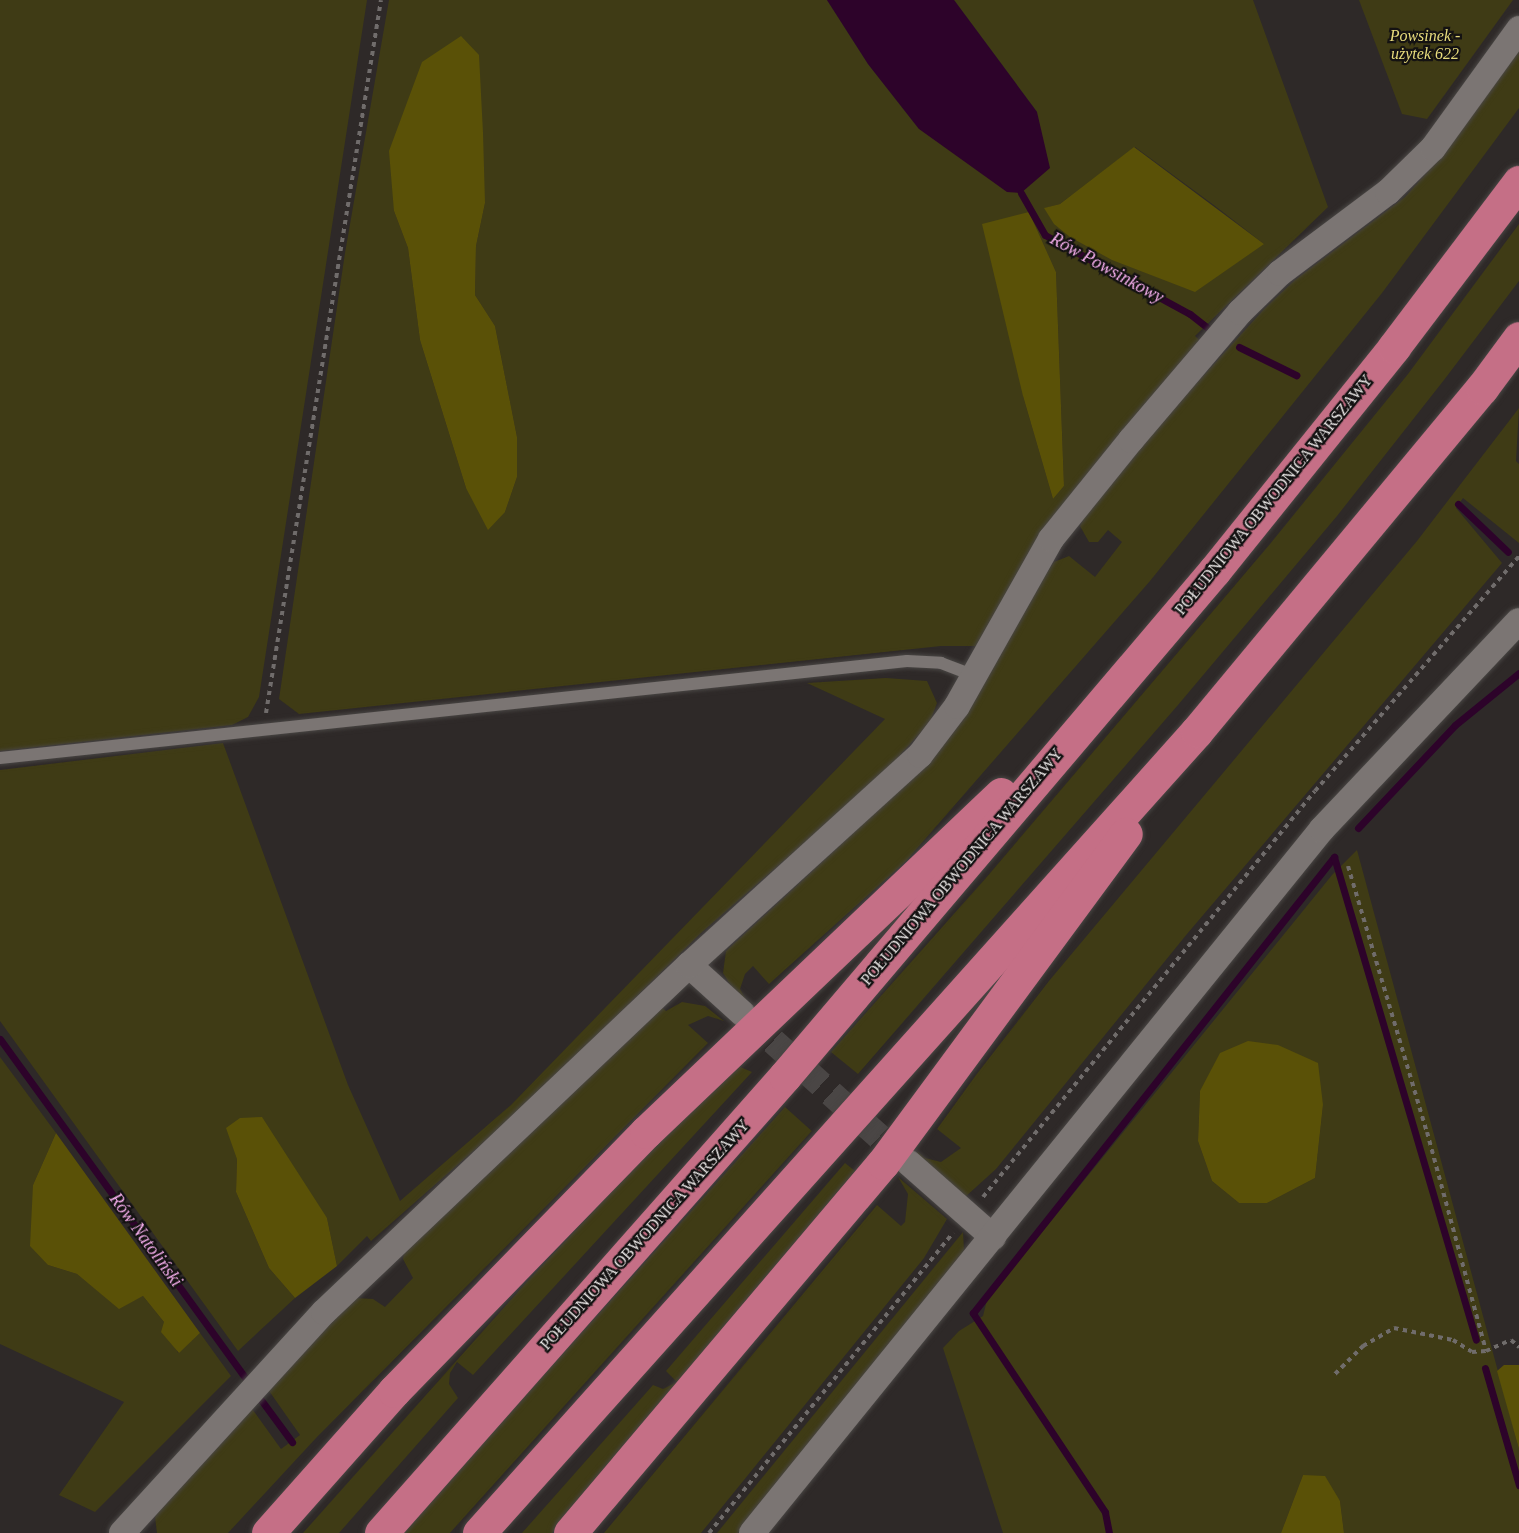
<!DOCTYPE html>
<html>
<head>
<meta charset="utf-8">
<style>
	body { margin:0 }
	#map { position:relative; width:1519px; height:1533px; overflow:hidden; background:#2e2928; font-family:"Times New Roman",serif }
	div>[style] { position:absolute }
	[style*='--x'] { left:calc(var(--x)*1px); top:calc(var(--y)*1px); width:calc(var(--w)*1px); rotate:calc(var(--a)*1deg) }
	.green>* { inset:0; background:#3f3b15; transform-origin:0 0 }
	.forest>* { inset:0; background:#5a5107 }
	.water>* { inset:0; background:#2d032a }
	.stream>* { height:7px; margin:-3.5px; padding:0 3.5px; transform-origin:3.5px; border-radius:3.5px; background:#2d032a }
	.street-tunnel>* { height:26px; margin-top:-13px; transform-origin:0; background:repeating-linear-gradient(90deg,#4a4645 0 26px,transparent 0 39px) }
	.path>* { height:4px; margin-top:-2px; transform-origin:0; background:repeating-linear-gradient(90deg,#706c6b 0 4.5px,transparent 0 9px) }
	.roads { filter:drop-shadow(0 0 2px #494644) drop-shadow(0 0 2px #494644) }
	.lane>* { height:12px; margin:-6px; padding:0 6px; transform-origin:6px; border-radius:6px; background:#7b7573 }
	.street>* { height:26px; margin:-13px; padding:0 13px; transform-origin:13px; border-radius:13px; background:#7b7573 }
	.highway>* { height:33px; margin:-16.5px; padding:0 16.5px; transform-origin:16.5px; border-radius:16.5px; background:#c56f86 }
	span { translate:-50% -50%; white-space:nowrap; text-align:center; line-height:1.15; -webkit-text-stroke:4.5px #141212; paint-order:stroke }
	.park-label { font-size:16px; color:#e7db7c; font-style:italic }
	.street-label { font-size:16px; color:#ece9e8 }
	.water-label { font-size:18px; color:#f7afee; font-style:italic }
</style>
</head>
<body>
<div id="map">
	<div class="green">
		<i style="clip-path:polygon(0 0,367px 0,259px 697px,248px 717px,232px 725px,0 751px)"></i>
		<i style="clip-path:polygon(evenodd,389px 0,827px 0,868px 64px,919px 129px,1037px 112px,954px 0,1253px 0,1328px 207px,1195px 336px,1203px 343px,976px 646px,941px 646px,299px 714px,279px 699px,345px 253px,389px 0,1135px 147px,1215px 206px,1264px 244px,1045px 208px,1060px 204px,1135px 147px,389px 0,485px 203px,476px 246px,475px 295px,495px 326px,517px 437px,517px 477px,505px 512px,466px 488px,420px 340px,408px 248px,394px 211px,485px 203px,389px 0,1029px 212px,1056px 272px,1064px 486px,1053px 499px,1023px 396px,1029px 212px)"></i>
		<i style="clip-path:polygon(1359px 0,1513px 0,1427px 119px,1402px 114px)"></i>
		<i style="clip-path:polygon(1519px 51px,1519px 108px,1382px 293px,1150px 581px,906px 861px,769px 984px,753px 966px,745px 974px,740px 989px,750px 1006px,734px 991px,723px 973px,726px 951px,917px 774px,1054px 562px,1069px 556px,1095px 577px,1122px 542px,1108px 530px,1098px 542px,1089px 542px,1080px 526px,1084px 518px,1164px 419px,1265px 308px,1295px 280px,1405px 197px,1440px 158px)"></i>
		<i style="clip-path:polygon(1519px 224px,1519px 281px,1444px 380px,1337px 516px,1178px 705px,858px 1074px,831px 1052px,985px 879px,1270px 544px,1408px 374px)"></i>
		<i style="clip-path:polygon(1519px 408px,1516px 461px,1519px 464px,1519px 543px,1463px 498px,1456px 508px,1502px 563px,1187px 934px,996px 1169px,964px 1198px,915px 1155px,918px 1152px,925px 1158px,941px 1162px,961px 1148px,937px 1129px,976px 1075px,1049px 981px,1417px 541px)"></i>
		<i style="clip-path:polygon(886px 678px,927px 681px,937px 703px,930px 722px,881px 776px,701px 933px,528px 1103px,371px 1241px,367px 1236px,337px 1266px,327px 1218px,237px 1159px,236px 1192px,269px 1268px,295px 1298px,238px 1351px,0 1021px,0 770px,223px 743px,348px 1085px,400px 1201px,511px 1105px,885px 719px,807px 683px)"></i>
		<i style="clip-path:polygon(evenodd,1357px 850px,1519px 1449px,1519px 1533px,1344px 1533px,1340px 1501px,1303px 1475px,1281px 1533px,1003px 1533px,943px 1348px,959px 1331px,983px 1316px,987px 1300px,1332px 875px,1357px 850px,1200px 1091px,1323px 1105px,1315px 1178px,1267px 1203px,1239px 1203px,1212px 1181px,1198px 1141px,1200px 1091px)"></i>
		<i style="clip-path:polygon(682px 1002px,705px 1006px,724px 1021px,708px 1016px,688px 1025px,708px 1043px,317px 1437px,228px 1533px,157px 1533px,155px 1517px,160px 1506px,250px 1406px,281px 1449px,300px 1435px,267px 1388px,355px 1298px,373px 1299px,385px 1307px,413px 1278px,403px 1259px,405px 1245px,661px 1007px,666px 1011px)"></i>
		<i style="clip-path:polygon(0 1057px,56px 1133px,33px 1185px,48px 1265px,77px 1274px,119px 1308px,143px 1296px,164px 1322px,178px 1353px,200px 1333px,231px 1376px,95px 1512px,59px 1495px,124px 1402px,0 1344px)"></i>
		<i style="clip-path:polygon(738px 1066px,752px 1072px,473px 1375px,457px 1362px,450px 1373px,449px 1384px,458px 1398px,339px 1533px,303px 1533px,525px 1284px,668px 1132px)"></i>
		<i style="left:785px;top:1107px;width:36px;height:571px;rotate:42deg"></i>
		<i style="clip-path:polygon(845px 1163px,855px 1171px,552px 1533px,522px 1533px,653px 1385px,663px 1389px,677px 1382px,666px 1371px)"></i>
		<i style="clip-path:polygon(898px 1177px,947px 1219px,924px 1258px,701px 1533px,604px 1533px,877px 1205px,901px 1226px,905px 1222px,908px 1194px)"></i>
		<i style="clip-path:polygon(963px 1232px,964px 1250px,955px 1268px,738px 1533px,717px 1533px)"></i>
	</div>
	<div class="forest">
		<i style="clip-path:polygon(461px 36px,479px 55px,483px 133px,485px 203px,476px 246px,475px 295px,495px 326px,517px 437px,517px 477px,505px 512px,488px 530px,466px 488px,420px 340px,408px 248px,394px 211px,389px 151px,422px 62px)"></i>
		<i style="clip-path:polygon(1134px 147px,1264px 244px,1195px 292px,1112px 260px,1070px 237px,1054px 224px,1044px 208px,1060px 204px)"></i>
		<i style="clip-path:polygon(1029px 212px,1056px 272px,1064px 486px,1053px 499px,1023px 396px,982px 224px)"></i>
		<i style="clip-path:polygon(1248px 1041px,1278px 1045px,1318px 1063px,1323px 1105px,1315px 1178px,1267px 1203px,1239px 1203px,1212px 1181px,1198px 1141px,1200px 1091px,1220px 1053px)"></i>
		<i style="clip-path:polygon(262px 1117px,327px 1218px,337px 1266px,295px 1298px,269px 1268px,236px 1192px,237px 1159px,226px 1128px,240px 1118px)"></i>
		<i style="clip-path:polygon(56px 1133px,200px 1333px,179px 1353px,161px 1332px,164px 1322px,143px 1296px,119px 1309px,77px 1274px,48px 1265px,30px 1246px,33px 1185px)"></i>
		<i style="clip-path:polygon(1504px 1365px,1519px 1365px,1519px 1449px,1497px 1371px)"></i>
		<i style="clip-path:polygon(1303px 1475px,1325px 1476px,1340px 1501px,1344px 1533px,1281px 1533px)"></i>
	</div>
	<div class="water">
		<i style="clip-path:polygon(827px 0,954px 0,1037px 112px,1050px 168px,1021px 193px,1007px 192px,919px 129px,868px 64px)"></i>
	</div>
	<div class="stream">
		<i style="--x:1021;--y:193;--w:48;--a:60.3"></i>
		<i style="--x:1045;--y:235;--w:165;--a:28.6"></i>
		<i style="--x:1190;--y:314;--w:23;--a:38"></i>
		<i style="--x:1239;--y:347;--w:64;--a:26.2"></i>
		<i style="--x:1458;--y:504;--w:69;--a:43.8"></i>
		<i style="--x:1358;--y:828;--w:141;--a:-46.7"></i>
		<i style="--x:1455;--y:725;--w:82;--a:-39.1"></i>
		<i style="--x:0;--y:1039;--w:426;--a:54.1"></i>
		<i style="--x:1485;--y:1368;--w:122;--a:73.8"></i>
		<i style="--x:256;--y:1393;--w:61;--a:53.7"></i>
		<i style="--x:1109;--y:1533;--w:21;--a:-101"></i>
		<i style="--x:1105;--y:1512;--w:239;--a:-123.6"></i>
		<i style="--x:973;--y:1313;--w:582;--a:-51.63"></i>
		<i style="--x:1334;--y:857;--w:503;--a:73.62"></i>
	</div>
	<div class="street-tunnel">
		<i style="--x:744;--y:1015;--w:218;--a:42"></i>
	</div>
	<div class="path">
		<i style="--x:266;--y:713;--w:722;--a:-80.84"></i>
		<i style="--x:1348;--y:866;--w:277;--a:73.5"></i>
		<i style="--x:1427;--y:1132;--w:227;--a:74.9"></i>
		<i style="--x:983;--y:1197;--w:524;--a:-50.73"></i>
		<i style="--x:1315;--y:791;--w:311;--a:-49"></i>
		<i style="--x:1335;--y:1374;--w:40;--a:-45"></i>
		<i style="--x:1363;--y:1346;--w:36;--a:-30"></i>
		<i style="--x:1394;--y:1328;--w:60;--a:11.5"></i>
		<i style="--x:1453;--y:1340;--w:22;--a:32"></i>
		<i style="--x:1472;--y:1352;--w:14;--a:-4"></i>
		<i style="--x:1486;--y:1351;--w:27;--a:-24"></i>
		<i style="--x:1511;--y:1340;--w:11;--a:41"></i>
		<i style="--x:709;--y:1533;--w:387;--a:-50.9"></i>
	</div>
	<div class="roads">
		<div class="lane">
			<i style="--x:0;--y:758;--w:912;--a:-6.1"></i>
			<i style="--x:907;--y:661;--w:34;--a:3"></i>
			<i style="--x:941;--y:663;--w:34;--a:21"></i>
		</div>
		<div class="street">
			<i style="--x:689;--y:965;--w:72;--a:42.2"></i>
			<i style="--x:909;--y:1163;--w:112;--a:41.4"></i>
			<i style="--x:122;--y:1533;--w:299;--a:-47.6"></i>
			<i style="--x:324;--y:1312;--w:504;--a:-43.55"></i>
			<i style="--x:689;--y:965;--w:312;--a:-42.3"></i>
			<i style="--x:920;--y:755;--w:61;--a:-52.9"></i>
			<i style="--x:957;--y:706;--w:192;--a:-60.6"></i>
			<i style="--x:1051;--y:539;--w:127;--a:-51.1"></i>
			<i style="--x:1131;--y:440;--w:168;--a:-49.6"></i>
			<i style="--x:1240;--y:312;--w:56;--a:-44.3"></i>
			<i style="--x:1280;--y:273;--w:135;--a:-36.9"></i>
			<i style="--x:1388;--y:192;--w:63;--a:-44.4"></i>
			<i style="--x:1433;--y:148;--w:147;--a:-54.1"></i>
			<i style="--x:752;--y:1533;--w:906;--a:-51"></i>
			<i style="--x:1322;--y:829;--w:286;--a:-46.6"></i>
		</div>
		<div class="highway">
			<i style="--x:268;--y:1533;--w:190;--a:-48.4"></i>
			<i style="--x:394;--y:1391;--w:361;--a:-45.8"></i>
			<i style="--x:646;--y:1132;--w:490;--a:-43.6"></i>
			<i style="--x:381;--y:1533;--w:610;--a:-48.52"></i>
			<i style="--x:785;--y:1076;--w:664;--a:-49.64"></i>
			<i style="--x:1215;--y:570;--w:286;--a:-51.2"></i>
			<i style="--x:1394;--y:347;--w:207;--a:-52.9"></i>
			<i style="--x:479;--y:1533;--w:1076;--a:-48.16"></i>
			<i style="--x:1197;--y:731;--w:446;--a:-50.3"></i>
			<i style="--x:1482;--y:388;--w:62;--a:-53.5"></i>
			<i style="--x:570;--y:1533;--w:485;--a:-49.8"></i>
			<i style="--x:883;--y:1163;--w:409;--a:-53.6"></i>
		</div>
	</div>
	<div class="park-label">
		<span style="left:1425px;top:45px">Powsinek -<br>użytek 622</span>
	</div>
	<div class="street-label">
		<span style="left:1274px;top:495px;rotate:-51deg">POŁUDNIOWA OBWODNICA WARSZAWY</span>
		<span style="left:962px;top:867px;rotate:-50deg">POŁUDNIOWA OBWODNICA WARSZAWY</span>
		<span style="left:645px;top:1235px;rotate:-48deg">POŁUDNIOWA OBWODNICA WARSZAWY</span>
	</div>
	<div class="water-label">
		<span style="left:1107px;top:268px;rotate:29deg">Rów Powsinkowy</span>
		<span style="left:146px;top:1240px;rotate:54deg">Rów Natoliński</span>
	</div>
</div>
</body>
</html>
